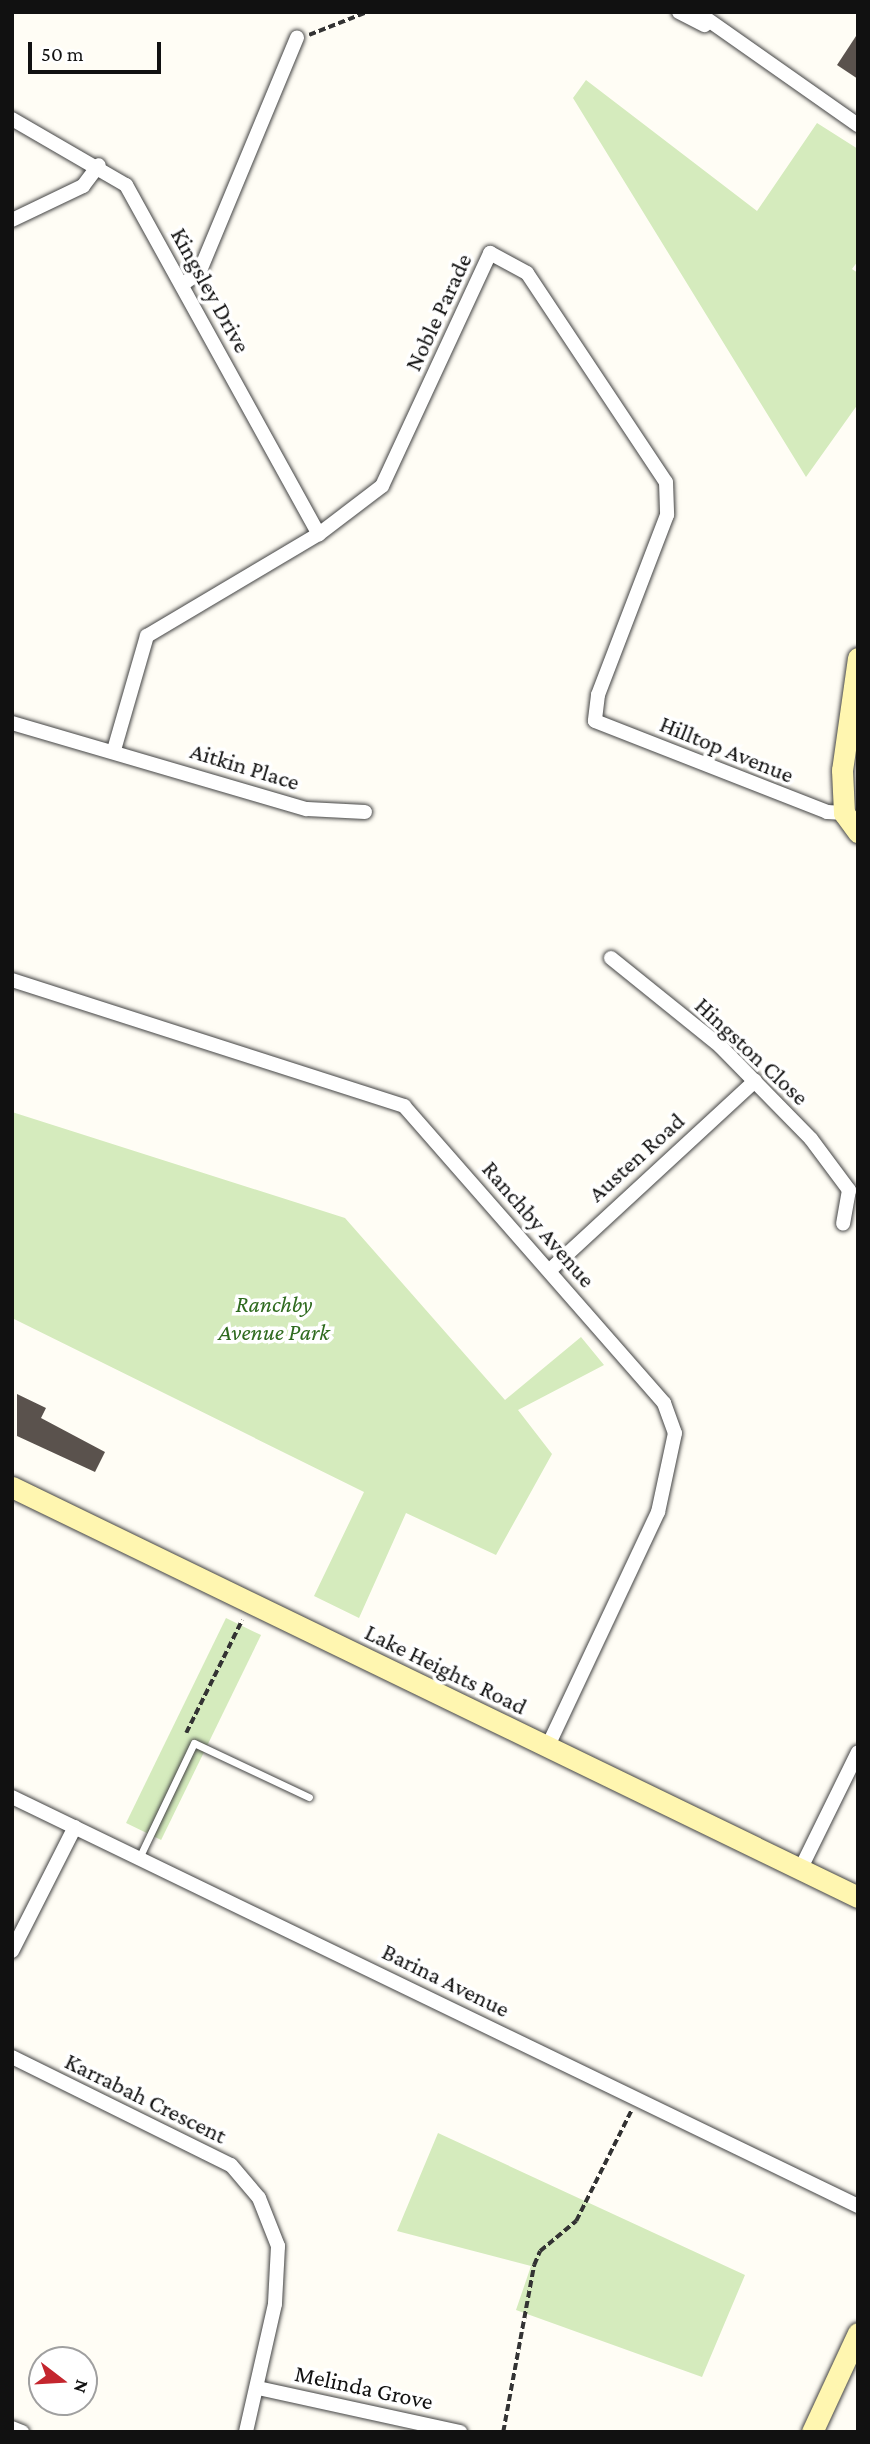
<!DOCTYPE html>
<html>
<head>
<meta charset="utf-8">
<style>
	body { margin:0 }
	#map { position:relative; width:870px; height:2444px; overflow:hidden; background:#fffdf5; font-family:"Crimson Pro",serif }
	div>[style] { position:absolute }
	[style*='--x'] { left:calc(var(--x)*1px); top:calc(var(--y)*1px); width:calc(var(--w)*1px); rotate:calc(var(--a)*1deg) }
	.green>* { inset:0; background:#d5ebbd; transform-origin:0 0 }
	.building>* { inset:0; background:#5a524d }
	.path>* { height:3.5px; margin-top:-1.75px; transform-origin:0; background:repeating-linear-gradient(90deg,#333 0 7px,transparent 0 10.5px) }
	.roads { filter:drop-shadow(0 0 2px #444) drop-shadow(0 0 2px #444) }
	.service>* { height:7px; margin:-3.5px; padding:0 3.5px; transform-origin:3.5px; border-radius:3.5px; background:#fff }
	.minor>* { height:14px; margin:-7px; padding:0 7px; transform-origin:7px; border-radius:7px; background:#fff }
	.secondary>* { height:21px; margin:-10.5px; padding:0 10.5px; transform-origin:10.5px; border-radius:10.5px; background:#fff6b0 }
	span { translate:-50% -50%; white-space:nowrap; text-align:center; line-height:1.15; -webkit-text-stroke:7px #fff; paint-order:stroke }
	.street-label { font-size:24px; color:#111 }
	.park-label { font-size:24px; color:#2f6b1f; font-style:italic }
	.frame { position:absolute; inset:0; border:14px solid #111; pointer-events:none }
	.north { position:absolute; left:28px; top:2346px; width:70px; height:70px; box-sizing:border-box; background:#fff; border:2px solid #a0a0a0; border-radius:50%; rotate:107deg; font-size:19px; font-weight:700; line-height:28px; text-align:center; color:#111 }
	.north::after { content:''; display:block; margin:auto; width:24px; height:32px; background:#c4262e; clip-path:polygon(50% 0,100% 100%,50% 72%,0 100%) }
	.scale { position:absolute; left:28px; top:42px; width:133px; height:32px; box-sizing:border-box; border:4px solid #111; border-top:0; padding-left:9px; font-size:21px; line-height:24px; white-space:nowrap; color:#111; -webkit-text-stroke:5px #fff; paint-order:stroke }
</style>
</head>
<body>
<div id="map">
	<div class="green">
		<i style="clip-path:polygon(586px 80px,757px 211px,817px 123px,858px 149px,858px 261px,852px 269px,858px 273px,858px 404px,806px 477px,573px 98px)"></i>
		<i style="clip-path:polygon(12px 1112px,345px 1218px,505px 1400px,581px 1337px,604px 1365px,518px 1410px,552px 1454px,496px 1555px,406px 1513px,359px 1618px,314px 1596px,364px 1492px,12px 1318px)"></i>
		<i style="left:226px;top:1618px;width:39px;height:228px;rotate:26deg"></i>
		<i style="clip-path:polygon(438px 2133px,745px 2275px,702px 2377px,516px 2310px,531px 2266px,397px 2231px)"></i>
	</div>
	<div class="building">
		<i style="clip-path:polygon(858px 33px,858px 79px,837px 65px)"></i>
		<i style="clip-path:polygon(17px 1394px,46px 1408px,41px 1418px,105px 1452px,95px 1472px,17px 1436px)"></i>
	</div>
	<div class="path">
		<i style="--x:309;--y:35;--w:62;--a:-21.6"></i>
		<i style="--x:186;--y:1733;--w:126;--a:-63.6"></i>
		<i style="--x:503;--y:2432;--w:170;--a:-79.5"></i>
		<i style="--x:534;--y:2265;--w:15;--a:-67"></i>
		<i style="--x:540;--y:2251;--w:47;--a:-39.8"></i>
		<i style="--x:576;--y:2221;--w:123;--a:-63.4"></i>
	</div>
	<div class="roads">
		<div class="service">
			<i style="--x:140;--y:1856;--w:125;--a:-64.5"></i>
			<i style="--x:194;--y:1743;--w:127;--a:25.2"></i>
		</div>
		<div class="minor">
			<i style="--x:679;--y:12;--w:29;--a:27"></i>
			<i style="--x:697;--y:12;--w:197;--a:35.1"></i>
			<i style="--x:12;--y:119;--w:132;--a:30.1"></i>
			<i style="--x:126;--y:185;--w:399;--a:61.1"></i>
			<i style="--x:12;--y:220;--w:79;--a:-25.6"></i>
			<i style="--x:83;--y:186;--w:26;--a:-53"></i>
			<i style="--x:183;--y:284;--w:19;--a:-35"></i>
			<i style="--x:199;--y:273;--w:255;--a:-67.4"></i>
			<i style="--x:12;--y:723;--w:307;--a:16.3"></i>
			<i style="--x:307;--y:809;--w:58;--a:3"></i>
			<i style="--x:114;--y:750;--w:119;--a:-73.9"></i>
			<i style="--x:147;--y:636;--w:200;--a:-30.7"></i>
			<i style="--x:319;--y:534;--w:79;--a:-37.3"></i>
			<i style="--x:382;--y:486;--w:257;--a:-65.1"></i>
			<i style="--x:490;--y:253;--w:42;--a:28.4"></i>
			<i style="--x:527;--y:273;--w:251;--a:56.4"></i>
			<i style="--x:666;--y:482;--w:33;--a:88"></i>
			<i style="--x:667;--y:515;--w:193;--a:111"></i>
			<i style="--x:598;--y:695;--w:26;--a:97"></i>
			<i style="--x:595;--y:721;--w:249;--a:21.4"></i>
			<i style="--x:827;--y:812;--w:17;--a:3"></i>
			<i style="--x:611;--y:958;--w:140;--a:38.9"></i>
			<i style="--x:720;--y:1046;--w:130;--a:45.6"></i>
			<i style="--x:811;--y:1139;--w:64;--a:53.3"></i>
			<i style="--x:849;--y:1190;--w:34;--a:100"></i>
			<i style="--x:12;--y:980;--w:412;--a:17.8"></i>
			<i style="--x:404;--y:1106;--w:395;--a:48.8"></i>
			<i style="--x:664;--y:1403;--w:32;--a:70"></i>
			<i style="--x:675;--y:1433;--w:81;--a:102.1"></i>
			<i style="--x:658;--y:1512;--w:261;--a:115.2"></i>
			<i style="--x:550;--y:1270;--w:279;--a:-42.7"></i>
			<i style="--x:12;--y:1797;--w:940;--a:25.8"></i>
			<i style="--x:800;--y:1870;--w:131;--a:-63.8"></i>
			<i style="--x:12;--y:1951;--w:139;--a:-63.1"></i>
			<i style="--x:12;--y:2057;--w:244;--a:26.3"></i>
			<i style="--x:231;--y:2165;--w:43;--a:49.7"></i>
			<i style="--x:259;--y:2198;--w:52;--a:68.4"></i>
			<i style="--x:278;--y:2246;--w:58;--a:93"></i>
			<i style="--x:275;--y:2304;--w:131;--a:102.8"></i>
			<i style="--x:258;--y:2388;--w:207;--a:12.3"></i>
			<i style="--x:12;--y:2428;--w:11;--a:22"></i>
		</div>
		<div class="secondary">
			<i style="--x:858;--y:658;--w:113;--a:98.1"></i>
			<i style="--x:842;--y:770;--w:43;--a:87.3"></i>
			<i style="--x:844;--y:813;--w:24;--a:54"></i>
			<i style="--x:12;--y:1487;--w:940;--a:25.86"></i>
			<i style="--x:812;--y:2432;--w:109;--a:-65.1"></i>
		</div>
	</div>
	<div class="street-label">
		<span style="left:211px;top:290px;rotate:61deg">Kingsley Drive</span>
		<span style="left:438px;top:312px;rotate:-65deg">Noble Parade</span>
		<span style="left:727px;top:749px;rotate:22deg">Hilltop Avenue</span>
		<span style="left:245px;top:766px;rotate:17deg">Aitkin Place</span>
		<span style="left:752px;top:1051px;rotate:43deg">Hingston Close</span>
		<span style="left:636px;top:1157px;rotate:-42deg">Austen Road</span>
		<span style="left:539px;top:1224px;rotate:49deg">Ranchby Avenue</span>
		<span style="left:446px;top:1669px;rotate:26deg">Lake Heights Road</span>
		<span style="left:446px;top:1980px;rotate:26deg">Barina Avenue</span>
		<span style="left:146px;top:2098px;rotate:26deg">Karrabah Crescent</span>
		<span style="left:364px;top:2387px;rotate:12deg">Melinda Grove</span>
	</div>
	<div class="park-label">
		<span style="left:274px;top:1318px">Ranchby<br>Avenue Park</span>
	</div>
	<div class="frame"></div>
	<div class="north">N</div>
	<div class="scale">50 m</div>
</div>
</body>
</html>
